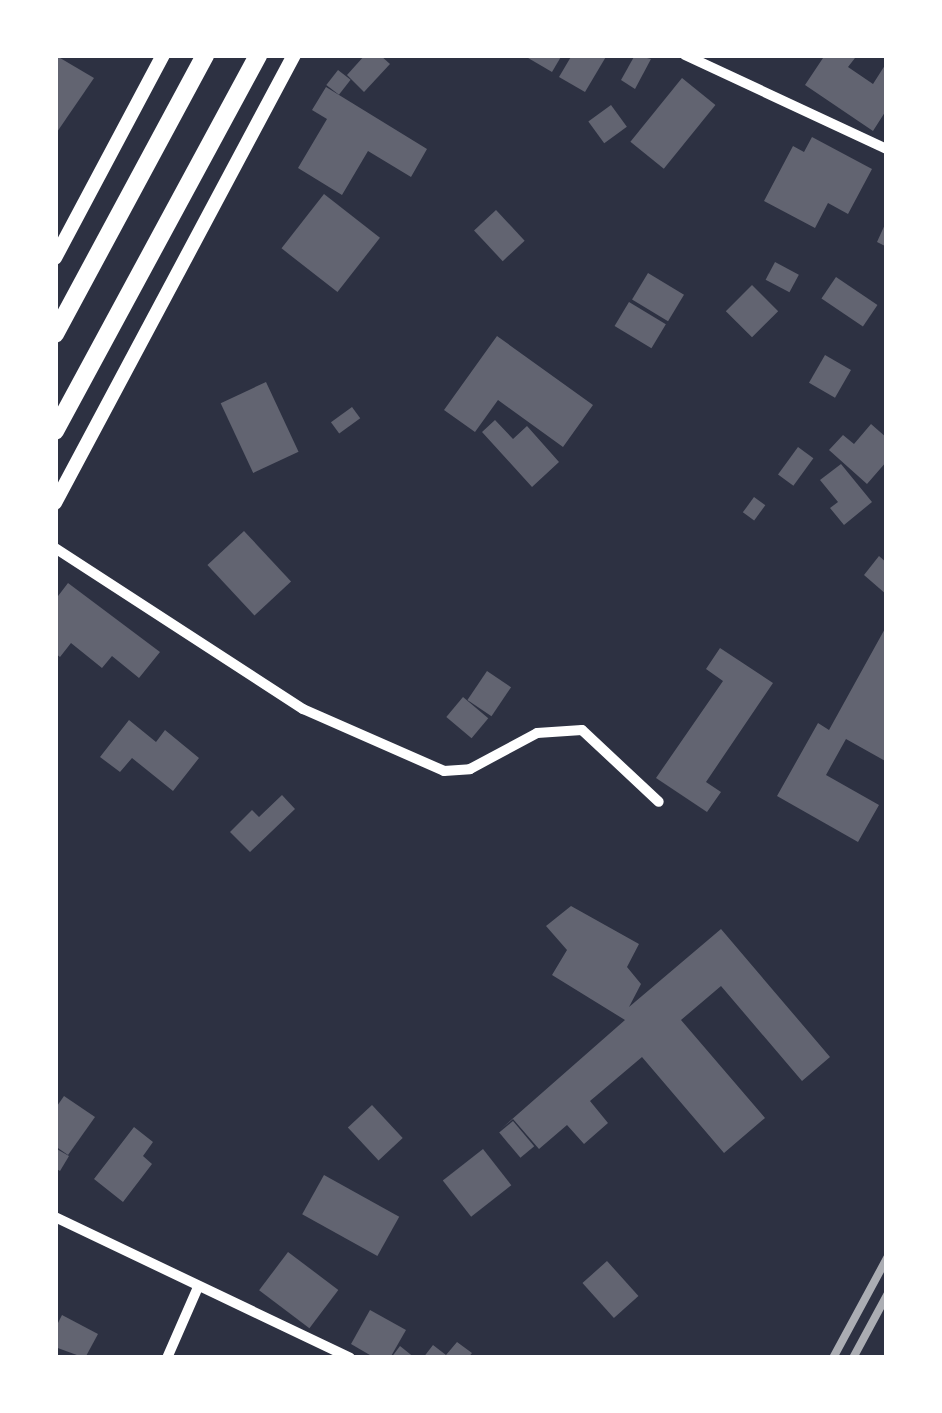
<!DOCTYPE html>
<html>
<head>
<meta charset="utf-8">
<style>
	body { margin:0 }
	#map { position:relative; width:942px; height:1413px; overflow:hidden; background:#2d3142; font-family:Overpass,sans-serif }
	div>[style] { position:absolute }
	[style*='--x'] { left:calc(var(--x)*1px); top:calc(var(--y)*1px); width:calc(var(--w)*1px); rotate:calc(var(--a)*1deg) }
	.building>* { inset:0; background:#626471; transform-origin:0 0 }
	.minor>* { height:10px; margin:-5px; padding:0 5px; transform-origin:5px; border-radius:5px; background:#fff }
	.tertiary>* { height:14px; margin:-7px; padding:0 7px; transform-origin:7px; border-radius:7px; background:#fff }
	.trunk>* { height:18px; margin:-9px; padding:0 9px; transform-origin:9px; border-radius:9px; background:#fff }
	.rail>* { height:8px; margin:-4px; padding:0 4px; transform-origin:4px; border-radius:4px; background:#abadb3 }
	span { translate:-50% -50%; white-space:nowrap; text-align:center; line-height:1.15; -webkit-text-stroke:9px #fff; paint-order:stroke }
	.frame { position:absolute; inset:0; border:58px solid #fff; pointer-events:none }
</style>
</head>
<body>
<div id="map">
	<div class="building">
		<i style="clip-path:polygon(55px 55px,94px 78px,57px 132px,55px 130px)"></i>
		<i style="clip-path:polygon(365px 55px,380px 55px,390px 64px,364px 92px,347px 75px)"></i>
		<i style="clip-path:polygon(523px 55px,562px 55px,552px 72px)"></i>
		<i style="clip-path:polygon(572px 55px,607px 55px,585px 92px,559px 77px)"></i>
		<i style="clip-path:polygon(635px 55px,651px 59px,635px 89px,621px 80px)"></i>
		<i style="clip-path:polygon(825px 55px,850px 55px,855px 58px,848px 67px,873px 84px,887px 62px,887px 109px,873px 131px,805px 85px)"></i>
		<i style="left:338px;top:70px;width:16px;height:19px;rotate:38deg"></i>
		<i style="left:682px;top:78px;width:43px;height:82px;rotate:39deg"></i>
		<i style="clip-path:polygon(326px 87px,427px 149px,411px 177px,368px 151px,342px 195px,298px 168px,327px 119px,312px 110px)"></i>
		<i style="left:611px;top:105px;width:27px;height:28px;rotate:54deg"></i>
		<i style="clip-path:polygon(812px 137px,872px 169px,848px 214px,828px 203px,815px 228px,764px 201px,793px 146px,804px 152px)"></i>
		<i style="left:324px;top:194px;width:71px;height:69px;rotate:38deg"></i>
		<i style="left:496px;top:210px;width:42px;height:30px;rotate:47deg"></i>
		<i style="clip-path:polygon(887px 220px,887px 247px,877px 242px)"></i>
		<i style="left:775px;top:262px;width:27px;height:20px;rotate:28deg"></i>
		<i style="left:648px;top:273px;width:42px;height:31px;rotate:31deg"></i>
		<i style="left:836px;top:277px;width:50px;height:26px;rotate:34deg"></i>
		<i style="left:752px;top:285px;width:37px;height:37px;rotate:45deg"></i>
		<i style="left:629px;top:302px;width:43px;height:28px;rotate:31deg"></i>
		<i style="clip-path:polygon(497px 336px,593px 405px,563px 447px,498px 400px,475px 432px,444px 410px)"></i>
		<i style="left:825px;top:355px;width:30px;height:32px;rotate:30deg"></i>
		<i style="left:266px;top:382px;width:77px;height:50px;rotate:65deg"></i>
		<i style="left:352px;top:407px;width:14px;height:26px;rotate:54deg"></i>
		<i style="clip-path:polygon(495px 420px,513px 439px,527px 426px,559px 462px,532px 487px,482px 432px)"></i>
		<i style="clip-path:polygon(871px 424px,887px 438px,887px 461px,867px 484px,829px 450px,843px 435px,854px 444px)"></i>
		<i style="left:798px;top:447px;width:19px;height:34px;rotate:36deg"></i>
		<i style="clip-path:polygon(841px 464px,872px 502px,844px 525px,830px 508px,838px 502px,820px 480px)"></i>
		<i style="left:754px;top:497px;width:14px;height:19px;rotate:36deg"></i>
		<i style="left:244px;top:531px;width:69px;height:50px;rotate:47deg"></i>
		<i style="clip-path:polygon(879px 556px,887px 563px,887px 595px,864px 575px)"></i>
		<i style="clip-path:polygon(68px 583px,160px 652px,139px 678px,112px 656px,102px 668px,71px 643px,60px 657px,55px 653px,55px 600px)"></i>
		<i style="clip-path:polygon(887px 625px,887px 762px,846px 739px,826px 775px,879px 805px,858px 842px,777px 796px,818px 723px,829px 730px)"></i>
		<i style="clip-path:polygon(720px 648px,773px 683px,706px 782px,721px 792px,707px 812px,656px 778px,723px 681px,706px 669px)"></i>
		<i style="left:487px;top:671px;width:29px;height:35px;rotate:34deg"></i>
		<i style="left:463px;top:697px;width:33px;height:26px;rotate:40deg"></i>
		<i style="clip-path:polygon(129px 720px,156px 742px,165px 730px,199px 758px,173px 791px,132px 758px,120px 772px,100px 757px)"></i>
		<i style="clip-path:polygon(282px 795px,295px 809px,250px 852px,230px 832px,252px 810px,259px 817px)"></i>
		<i style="clip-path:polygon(571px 906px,639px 944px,627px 967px,641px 984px,629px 1007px,721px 929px,830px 1057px,802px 1081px,721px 986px,681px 1020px,765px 1118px,724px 1153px,642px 1057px,590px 1101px,608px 1123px,584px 1144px,567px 1125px,539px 1149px,513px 1119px,501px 1129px,625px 1020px,552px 975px,567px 950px,546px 926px)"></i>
		<i style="clip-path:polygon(64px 1096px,95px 1117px,68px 1155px,55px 1146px,55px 1109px)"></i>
		<i style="left:372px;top:1105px;width:45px;height:33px;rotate:47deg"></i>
		<i style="left:513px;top:1121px;width:33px;height:18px;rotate:50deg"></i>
		<i style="clip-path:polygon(134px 1127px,153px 1142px,143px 1156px,152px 1164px,123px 1202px,94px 1179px)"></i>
		<i style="clip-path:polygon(55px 1148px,69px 1156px,60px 1171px,55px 1168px)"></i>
		<i style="left:483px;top:1149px;width:46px;height:51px;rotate:52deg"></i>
		<i style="left:324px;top:1175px;width:86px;height:45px;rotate:29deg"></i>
		<i style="left:288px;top:1252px;width:63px;height:48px;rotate:37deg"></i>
		<i style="left:607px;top:1261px;width:47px;height:33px;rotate:48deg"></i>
		<i style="clip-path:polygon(370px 1310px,406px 1330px,390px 1358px,375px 1358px,351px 1344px)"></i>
		<i style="clip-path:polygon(62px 1315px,98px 1334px,85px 1358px,55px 1347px,55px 1329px)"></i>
		<i style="clip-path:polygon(457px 1342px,472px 1353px,468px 1358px,423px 1358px,433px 1345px,446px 1355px)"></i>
		<i style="clip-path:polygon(400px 1346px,415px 1358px,391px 1358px)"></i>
	</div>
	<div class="minor">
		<i style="--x:685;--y:55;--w:223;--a:25"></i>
		<i style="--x:55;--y:548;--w:296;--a:33"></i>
		<i style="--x:303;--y:709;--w:154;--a:23.7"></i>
		<i style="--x:444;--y:771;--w:26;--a:-4"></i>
		<i style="--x:470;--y:769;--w:76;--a:-28.2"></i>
		<i style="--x:537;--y:733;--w:45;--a:-3.8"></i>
		<i style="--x:582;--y:730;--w:105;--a:43.1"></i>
		<i style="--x:55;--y:1217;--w:327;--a:25.5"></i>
		<i style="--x:167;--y:1358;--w:77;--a:-66.4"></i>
	</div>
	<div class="tertiary">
		<i style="--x:55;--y:258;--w:230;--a:-62"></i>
		<i style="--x:55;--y:503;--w:508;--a:-61.92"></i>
	</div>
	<div class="trunk">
		<i style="--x:55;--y:334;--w:317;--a:-61.7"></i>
		<i style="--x:55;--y:431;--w:427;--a:-61.6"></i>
	</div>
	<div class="rail">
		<i style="--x:833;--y:1358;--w:114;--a:-61.6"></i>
		<i style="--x:853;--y:1358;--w:72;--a:-61.6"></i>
	</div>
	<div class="frame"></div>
</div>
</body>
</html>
